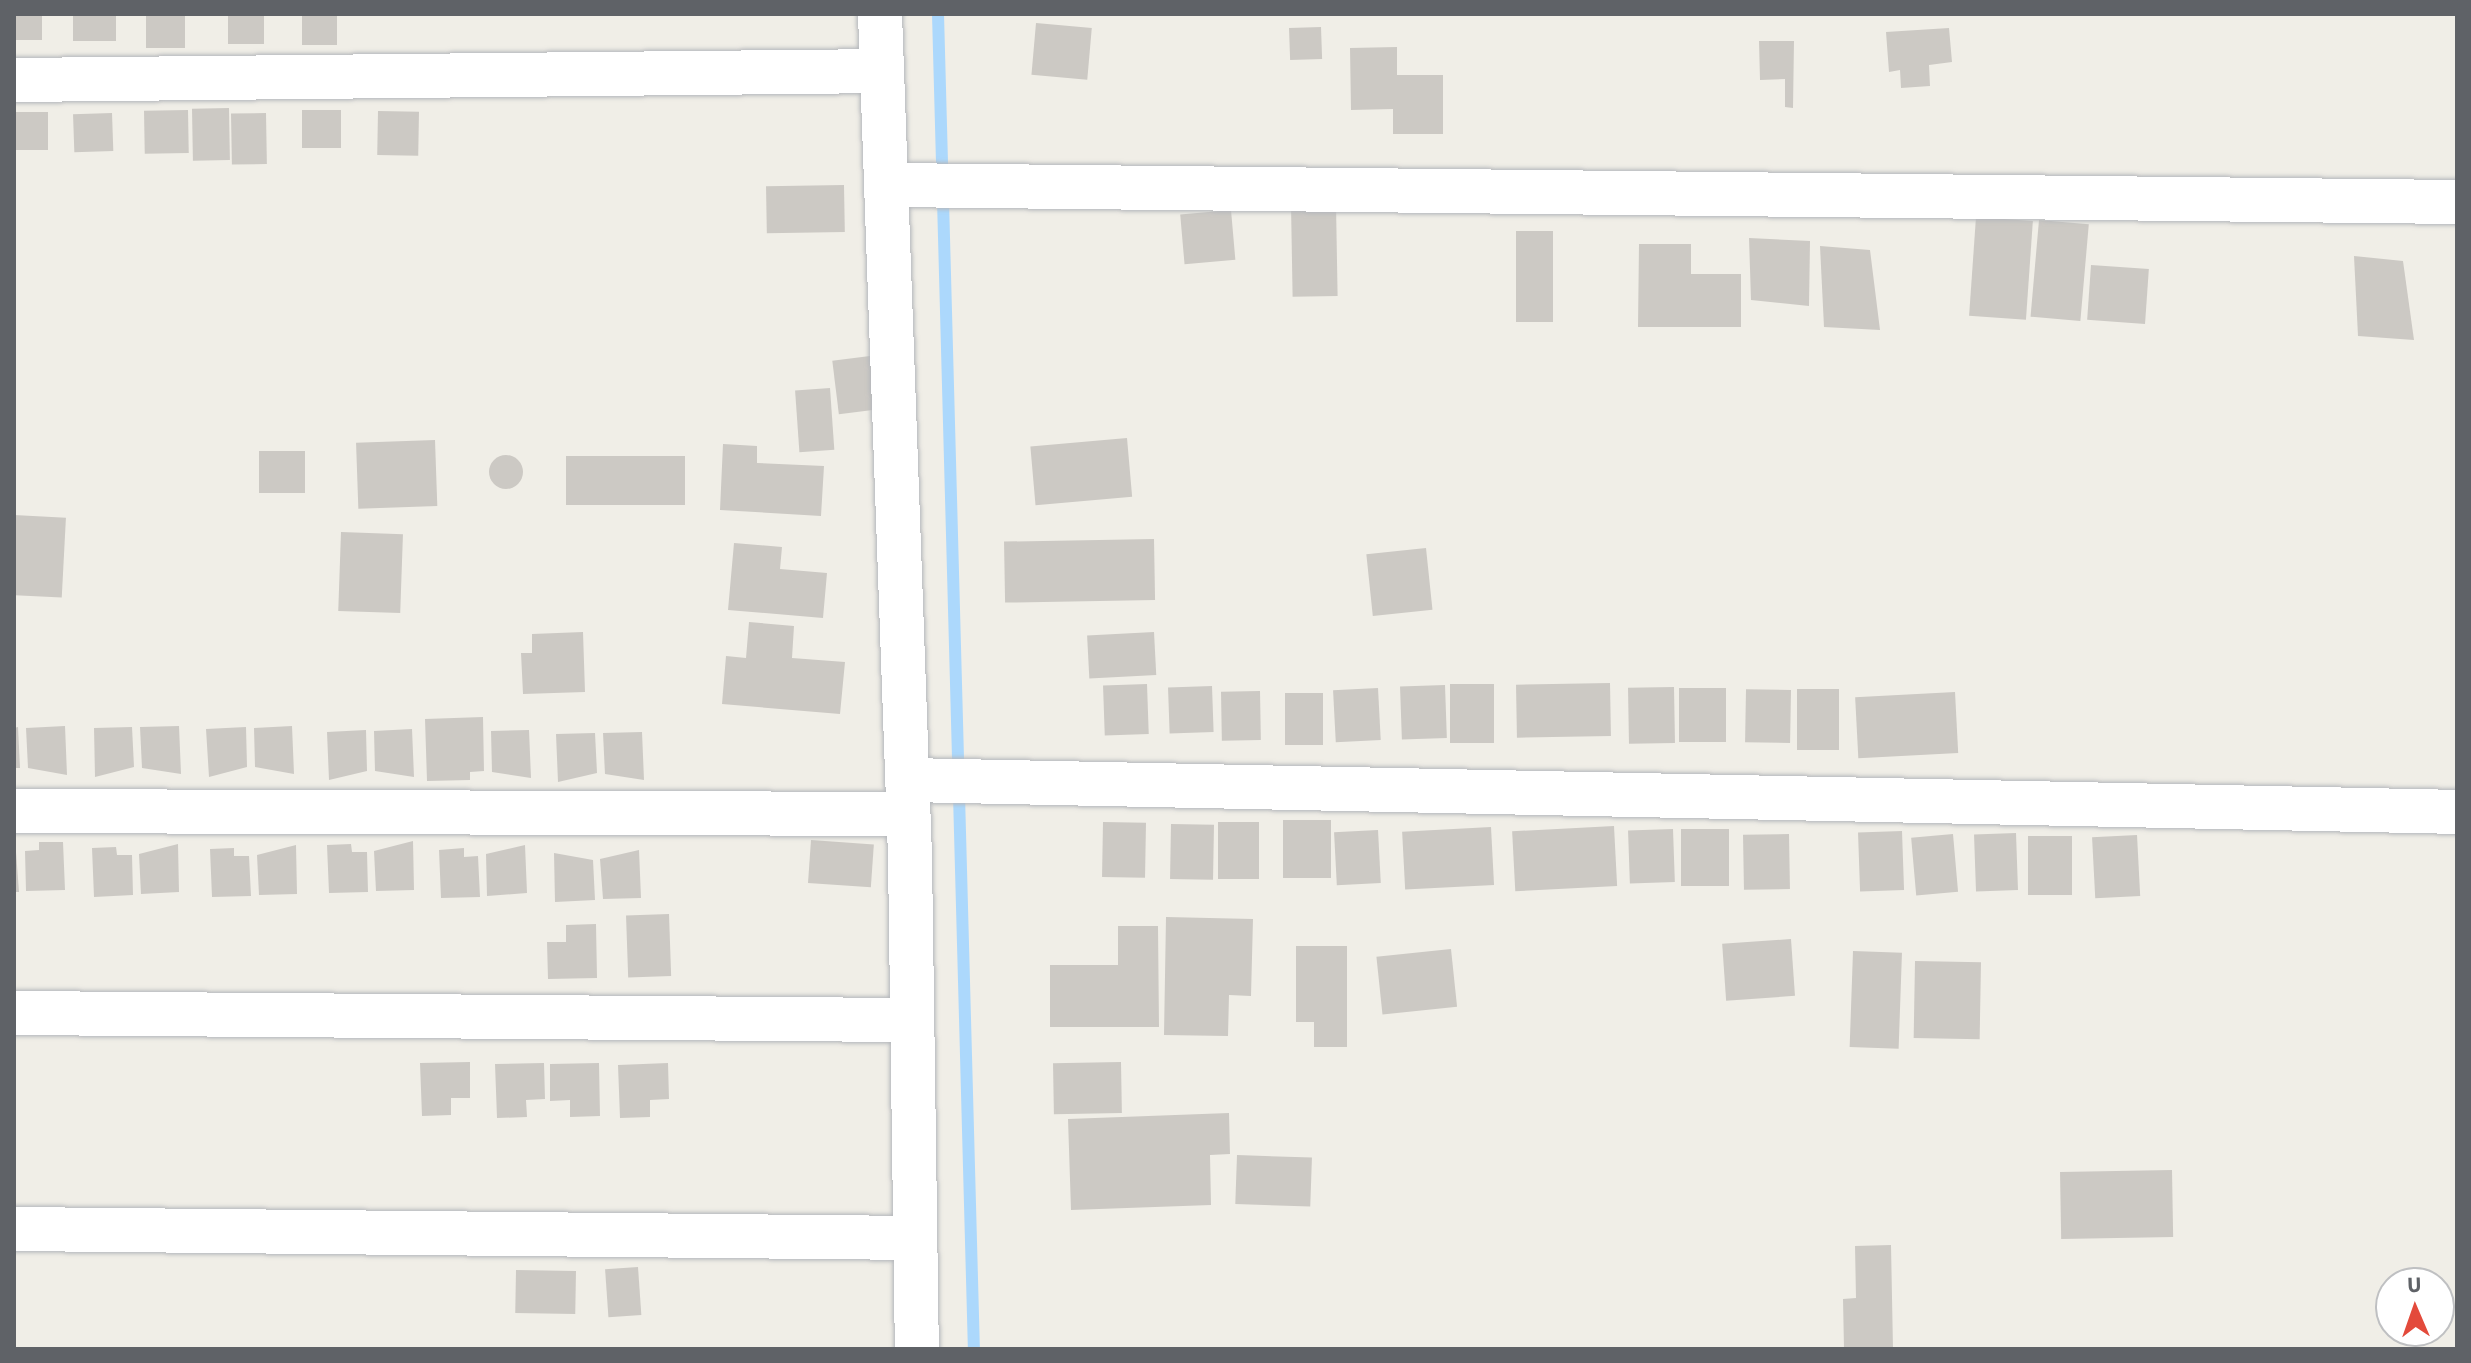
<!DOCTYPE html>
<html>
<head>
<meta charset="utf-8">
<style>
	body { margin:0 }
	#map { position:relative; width:2471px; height:1363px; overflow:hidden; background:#f0eee7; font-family:"Source Sans 3",sans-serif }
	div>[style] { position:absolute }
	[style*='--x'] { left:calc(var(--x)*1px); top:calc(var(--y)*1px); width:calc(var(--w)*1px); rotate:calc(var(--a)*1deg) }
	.stream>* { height:12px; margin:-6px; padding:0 6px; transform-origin:6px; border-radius:6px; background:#acd8fc }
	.building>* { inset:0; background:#ccc9c4; transform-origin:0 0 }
	.round { border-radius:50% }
	.roads { filter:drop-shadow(0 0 2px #b4b7bb) drop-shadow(0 0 2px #b4b7bb) }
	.street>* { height:44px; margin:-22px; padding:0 22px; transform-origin:22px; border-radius:22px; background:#fff }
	span { translate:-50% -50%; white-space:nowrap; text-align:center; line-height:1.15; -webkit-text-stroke:6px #fff; paint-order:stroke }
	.frame { position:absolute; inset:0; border:16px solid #5f6267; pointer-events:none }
	.north { position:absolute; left:2375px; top:1267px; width:80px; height:80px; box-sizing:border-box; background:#fff; border:2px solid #bfc0c2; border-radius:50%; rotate:358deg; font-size:22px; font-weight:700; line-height:32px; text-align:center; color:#5f6267 }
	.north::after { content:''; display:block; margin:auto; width:28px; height:36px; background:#e34a3b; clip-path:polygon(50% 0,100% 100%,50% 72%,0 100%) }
</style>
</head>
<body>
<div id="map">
	<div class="stream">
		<div style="--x:938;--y:14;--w:1335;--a:88.46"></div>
	</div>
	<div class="building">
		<div style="left:14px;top:14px;width:28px;height:26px"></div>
		<div style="left:73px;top:14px;width:43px;height:27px"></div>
		<div style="left:146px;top:14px;width:39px;height:34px"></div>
		<div style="left:228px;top:14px;width:36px;height:30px"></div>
		<div style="left:302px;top:14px;width:35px;height:31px"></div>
		<div style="left:1036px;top:23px;width:56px;height:52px;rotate:5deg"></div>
		<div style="left:1321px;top:27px;width:32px;height:32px;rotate:88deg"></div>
		<div style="clip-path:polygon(1949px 28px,1952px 62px,1929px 65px,1930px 86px,1901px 88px,1900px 70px,1889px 72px,1886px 32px)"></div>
		<div style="clip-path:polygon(1759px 41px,1794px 41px,1793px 108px,1785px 107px,1785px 79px,1760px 80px)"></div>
		<div style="clip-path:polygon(1397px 47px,1397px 75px,1443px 75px,1443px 134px,1393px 134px,1393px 109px,1351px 110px,1350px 48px)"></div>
		<div style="left:229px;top:108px;width:52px;height:37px;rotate:89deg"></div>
		<div style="left:188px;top:110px;width:43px;height:44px;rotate:89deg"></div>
		<div style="left:341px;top:110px;width:38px;height:39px;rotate:90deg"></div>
		<div style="left:378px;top:111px;width:41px;height:44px;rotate:1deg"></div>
		<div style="left:14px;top:112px;width:34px;height:38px"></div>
		<div style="left:112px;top:113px;width:38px;height:39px;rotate:88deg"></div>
		<div style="left:266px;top:113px;width:51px;height:35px;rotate:89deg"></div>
		<div style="left:844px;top:185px;width:47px;height:78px;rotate:89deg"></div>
		<div style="left:1336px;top:204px;width:92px;height:45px;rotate:89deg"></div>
		<div style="left:1231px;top:210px;width:50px;height:51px;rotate:85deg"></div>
		<div style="left:1976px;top:217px;width:57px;height:99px;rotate:4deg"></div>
		<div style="left:2039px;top:220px;width:50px;height:97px;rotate:5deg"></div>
		<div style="left:1516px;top:231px;width:37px;height:91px"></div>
		<div style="clip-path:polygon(1749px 238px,1810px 241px,1809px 306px,1751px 300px)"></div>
		<div style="clip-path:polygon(1639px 244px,1691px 244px,1691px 274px,1741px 274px,1741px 327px,1638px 327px)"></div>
		<div style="clip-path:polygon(1820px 246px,1870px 250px,1880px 330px,1824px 327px)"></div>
		<div style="clip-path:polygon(2354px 256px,2403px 261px,2414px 340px,2358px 336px)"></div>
		<div style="left:2091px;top:265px;width:58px;height:55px;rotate:4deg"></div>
		<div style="left:870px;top:356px;width:54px;height:38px;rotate:83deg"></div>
		<div style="left:830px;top:388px;width:62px;height:35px;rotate:86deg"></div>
		<div style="left:1127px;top:438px;width:59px;height:97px;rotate:85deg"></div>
		<div style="left:435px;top:440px;width:66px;height:79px;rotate:88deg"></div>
		<div style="clip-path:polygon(723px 444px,757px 446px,757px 463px,824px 466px,821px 516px,720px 510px)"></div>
		<div style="left:259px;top:451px;width:46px;height:42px"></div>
		<div class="round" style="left:489px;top:455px;width:34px;height:34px"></div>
		<div style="left:566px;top:456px;width:119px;height:49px"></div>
		<div style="left:14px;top:515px;width:52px;height:80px;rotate:3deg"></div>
		<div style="left:341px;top:532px;width:62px;height:79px;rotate:2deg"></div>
		<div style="left:1154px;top:539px;width:61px;height:150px;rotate:89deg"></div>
		<div style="clip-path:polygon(734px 543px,782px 547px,780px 569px,827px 573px,823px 618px,728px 610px)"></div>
		<div style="left:1426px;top:548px;width:62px;height:60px;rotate:84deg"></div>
		<div style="clip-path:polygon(749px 622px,794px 626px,792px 658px,845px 662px,840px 714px,722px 704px,726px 656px,746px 658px)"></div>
		<div style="clip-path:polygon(583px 632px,585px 692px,523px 694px,521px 653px,532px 653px,532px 634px)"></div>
		<div style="left:1154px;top:632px;width:43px;height:67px;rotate:87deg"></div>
		<div style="left:1610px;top:683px;width:53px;height:94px;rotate:89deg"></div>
		<div style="left:1147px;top:684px;width:50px;height:44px;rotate:88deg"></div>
		<div style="left:1450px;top:684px;width:44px;height:59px"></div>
		<div style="left:1445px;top:685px;width:53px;height:45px;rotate:88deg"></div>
		<div style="left:1212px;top:686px;width:46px;height:44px;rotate:88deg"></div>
		<div style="left:1674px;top:687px;width:56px;height:46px;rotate:89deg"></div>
		<div style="left:1378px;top:688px;width:52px;height:45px;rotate:87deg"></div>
		<div style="left:1679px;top:688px;width:47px;height:54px"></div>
		<div style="left:1797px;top:689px;width:42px;height:61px"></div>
		<div style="left:1791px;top:690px;width:53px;height:45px;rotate:91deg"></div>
		<div style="left:1260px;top:691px;width:49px;height:39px;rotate:89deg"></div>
		<div style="left:1955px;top:692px;width:61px;height:100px;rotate:87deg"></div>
		<div style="left:1285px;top:693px;width:38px;height:52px"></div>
		<div style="clip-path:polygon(483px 717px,484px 771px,470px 772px,470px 780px,427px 781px,425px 719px)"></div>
		<div style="clip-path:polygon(65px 726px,67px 775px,28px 768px,26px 728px)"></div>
		<div style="clip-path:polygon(179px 726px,181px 774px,142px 768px,140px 727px)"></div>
		<div style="clip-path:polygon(292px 726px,294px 774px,255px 767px,254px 728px)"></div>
		<div style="clip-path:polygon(18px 727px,20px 768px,14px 768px,14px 728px)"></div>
		<div style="clip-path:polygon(132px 727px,134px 767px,95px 777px,94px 728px)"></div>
		<div style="clip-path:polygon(246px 727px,247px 767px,209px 777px,206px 729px)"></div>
		<div style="clip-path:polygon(412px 729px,414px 777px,375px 771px,374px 731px)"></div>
		<div style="clip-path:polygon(366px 730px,367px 771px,329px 780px,327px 732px)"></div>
		<div style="clip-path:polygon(529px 730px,531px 778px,492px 772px,491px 731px)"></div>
		<div style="clip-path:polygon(642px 732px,644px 780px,605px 774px,603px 733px)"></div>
		<div style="clip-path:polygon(595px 733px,597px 773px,558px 782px,556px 734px)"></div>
		<div style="left:1283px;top:820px;width:48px;height:58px"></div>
		<div style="left:1103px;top:822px;width:43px;height:55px;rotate:1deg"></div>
		<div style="left:1218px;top:822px;width:41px;height:57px"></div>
		<div style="left:1171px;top:824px;width:43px;height:55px;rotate:1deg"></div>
		<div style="left:1614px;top:826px;width:60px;height:102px;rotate:87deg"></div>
		<div style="left:1491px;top:827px;width:58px;height:89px;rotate:87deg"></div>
		<div style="left:1673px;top:829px;width:53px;height:45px;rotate:88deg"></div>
		<div style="left:1729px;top:829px;width:57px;height:48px;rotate:90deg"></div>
		<div style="left:1378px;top:830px;width:53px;height:44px;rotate:87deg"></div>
		<div style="left:1902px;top:831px;width:59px;height:44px;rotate:88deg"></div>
		<div style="left:2016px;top:833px;width:57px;height:42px;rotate:88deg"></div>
		<div style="left:1789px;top:834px;width:55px;height:46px;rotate:89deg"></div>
		<div style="left:1953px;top:834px;width:58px;height:42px;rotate:85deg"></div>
		<div style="left:2137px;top:835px;width:61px;height:45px;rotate:87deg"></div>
		<div style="left:2028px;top:836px;width:44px;height:59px"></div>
		<div style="left:811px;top:840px;width:63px;height:43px;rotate:4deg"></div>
		<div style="clip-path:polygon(413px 841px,414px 890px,376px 891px,374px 851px)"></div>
		<div style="clip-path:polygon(39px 842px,63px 842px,65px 890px,26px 891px,25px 851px,39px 850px)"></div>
		<div style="clip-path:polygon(178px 844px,179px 892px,141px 894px,139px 854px)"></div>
		<div style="clip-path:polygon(351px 844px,352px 852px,367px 852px,368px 892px,329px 893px,327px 845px)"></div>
		<div style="clip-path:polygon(296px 845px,297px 894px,259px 895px,257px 855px)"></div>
		<div style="clip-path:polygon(525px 845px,527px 893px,487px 896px,486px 854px)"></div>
		<div style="clip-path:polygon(116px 847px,117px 855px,132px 855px,133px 895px,94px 897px,92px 848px)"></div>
		<div style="clip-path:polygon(234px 848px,234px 856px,249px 856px,251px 896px,212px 897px,210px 849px)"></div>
		<div style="clip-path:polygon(464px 848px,464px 857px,478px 856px,480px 897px,441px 898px,439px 850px)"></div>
		<div style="clip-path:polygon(639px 850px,641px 898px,603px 899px,600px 859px)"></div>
		<div style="clip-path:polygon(14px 852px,16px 852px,19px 892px,14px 892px)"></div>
		<div style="clip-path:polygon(554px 853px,593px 860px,595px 900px,555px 902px)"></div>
		<div style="left:669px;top:914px;width:62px;height:43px;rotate:88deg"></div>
		<div style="clip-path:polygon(1166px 917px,1253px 919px,1251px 996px,1229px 995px,1228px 1036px,1164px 1035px)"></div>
		<div style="clip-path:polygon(596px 924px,597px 978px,548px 979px,547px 942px,566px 942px,566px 925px)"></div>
		<div style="clip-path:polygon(1118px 926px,1158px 926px,1159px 1027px,1050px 1027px,1050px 965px,1118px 965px)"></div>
		<div style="left:1791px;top:939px;width:57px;height:69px;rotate:86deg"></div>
		<div style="clip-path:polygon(1296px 946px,1347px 946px,1347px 1047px,1314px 1047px,1314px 1022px,1296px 1022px)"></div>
		<div style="left:1451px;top:949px;width:58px;height:75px;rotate:84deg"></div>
		<div style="left:1853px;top:951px;width:49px;height:96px;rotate:2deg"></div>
		<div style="left:1915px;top:961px;width:66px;height:77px;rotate:1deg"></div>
		<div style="clip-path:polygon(470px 1062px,470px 1098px,451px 1098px,451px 1115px,422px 1116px,420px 1063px)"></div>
		<div style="left:1121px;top:1062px;width:51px;height:68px;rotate:89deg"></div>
		<div style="clip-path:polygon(544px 1063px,545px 1099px,526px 1100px,527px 1117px,497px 1118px,495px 1064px)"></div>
		<div style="clip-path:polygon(599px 1063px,600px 1116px,570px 1117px,570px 1100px,550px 1101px,550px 1064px)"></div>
		<div style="clip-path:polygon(668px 1063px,669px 1099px,650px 1100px,650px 1117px,620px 1118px,618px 1065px)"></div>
		<div style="clip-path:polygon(1229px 1113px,1230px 1154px,1210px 1155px,1211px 1205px,1071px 1210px,1068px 1119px)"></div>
		<div style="left:1237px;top:1155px;width:75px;height:49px;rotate:2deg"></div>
		<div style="left:2172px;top:1170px;width:67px;height:112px;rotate:89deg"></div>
		<div style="clip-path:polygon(1891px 1245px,1893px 1349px,1844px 1349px,1843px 1299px,1856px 1298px,1855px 1246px)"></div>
		<div style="left:638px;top:1267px;width:48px;height:33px;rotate:86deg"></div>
		<div style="left:516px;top:1270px;width:60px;height:43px;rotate:1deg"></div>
	</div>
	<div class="roads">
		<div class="street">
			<div style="--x:880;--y:14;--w:844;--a:87.96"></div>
			<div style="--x:910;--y:857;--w:492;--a:89.2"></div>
			<div style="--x:14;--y:80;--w:868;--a:-0.59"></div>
			<div style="--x:889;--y:185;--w:1568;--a:0.62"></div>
			<div style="--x:908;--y:780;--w:1549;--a:1.18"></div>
			<div style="--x:14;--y:811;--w:894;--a:0.19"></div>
			<div style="--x:14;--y:1013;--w:896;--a:0.45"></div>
			<div style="--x:14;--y:1229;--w:900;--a:0.57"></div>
		</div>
	</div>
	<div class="frame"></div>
	<div class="north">U</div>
</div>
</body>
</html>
